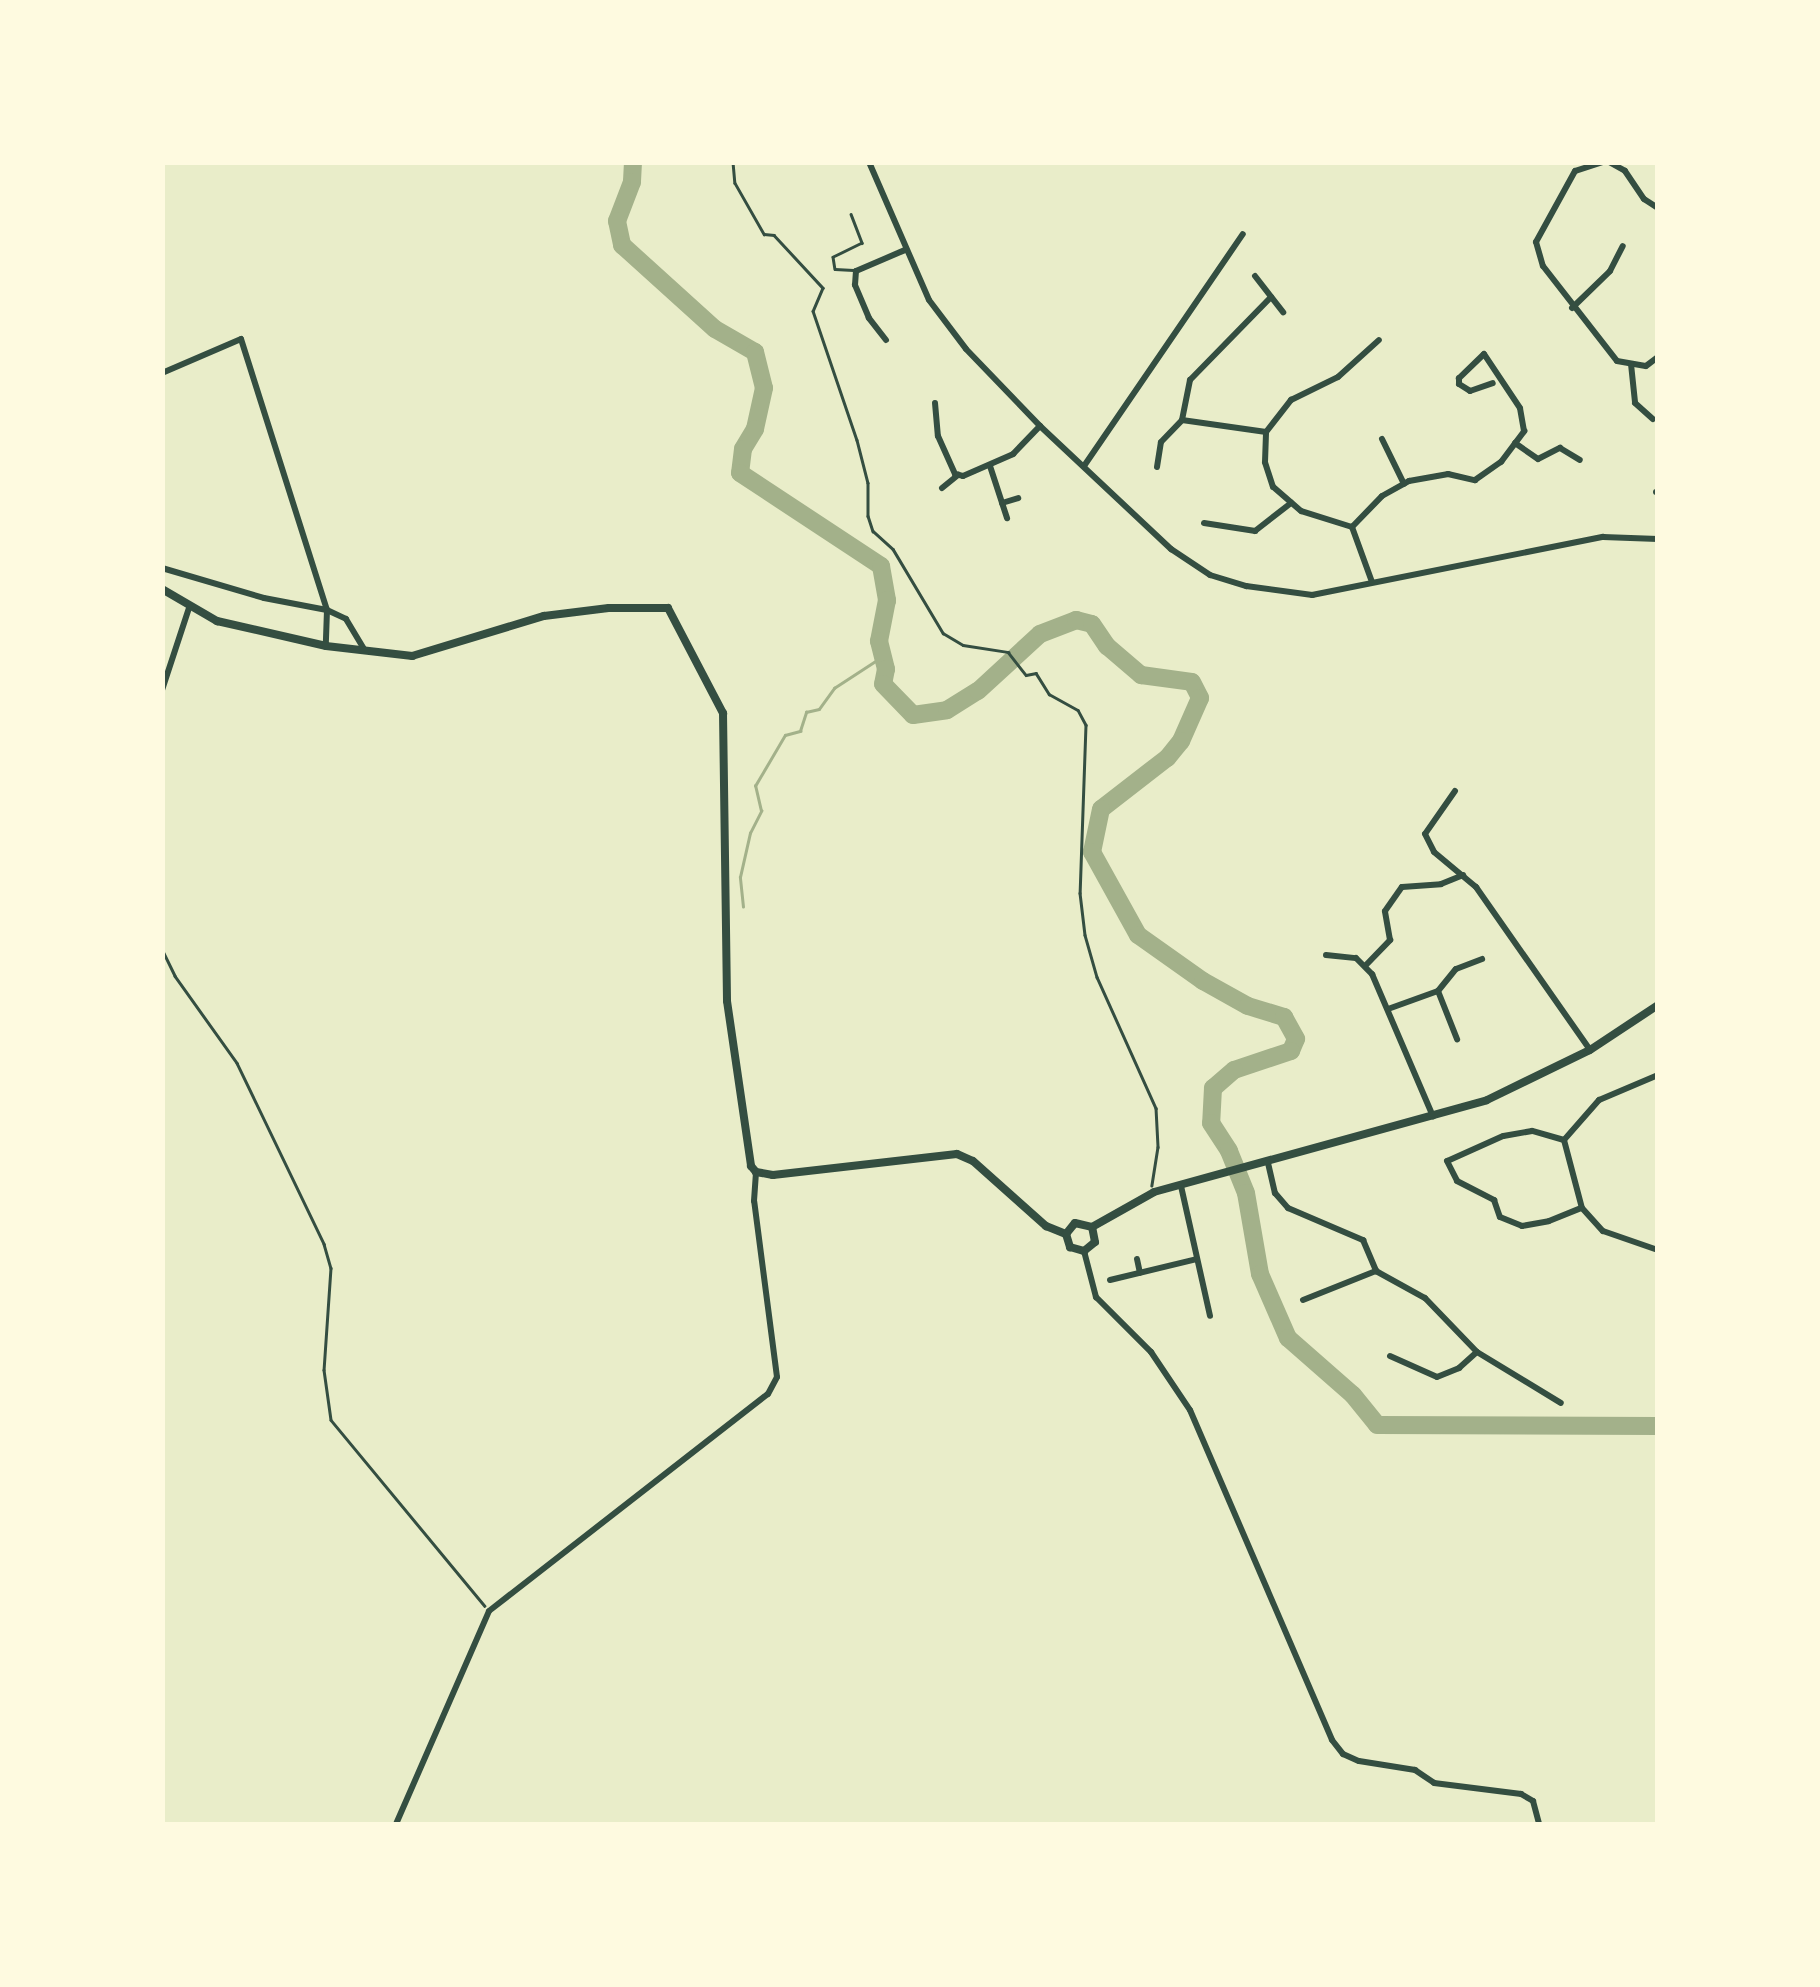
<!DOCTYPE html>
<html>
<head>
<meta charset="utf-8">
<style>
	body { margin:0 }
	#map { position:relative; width:1820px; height:1987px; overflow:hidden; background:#e9edc9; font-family:Montserrat,sans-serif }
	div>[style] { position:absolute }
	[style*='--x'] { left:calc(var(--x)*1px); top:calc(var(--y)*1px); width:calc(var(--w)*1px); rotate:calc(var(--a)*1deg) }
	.stream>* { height:2.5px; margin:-1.25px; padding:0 1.25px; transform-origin:1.25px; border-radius:1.25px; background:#a3b18a }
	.river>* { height:18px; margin:-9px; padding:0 9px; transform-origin:9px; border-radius:9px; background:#a3b18a }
	.path>* { height:2.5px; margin:-1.25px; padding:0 1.25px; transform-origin:1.25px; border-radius:1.25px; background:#344e41 }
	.service>* { height:2.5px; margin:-1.25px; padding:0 1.25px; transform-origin:1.25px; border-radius:1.25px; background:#344e41 }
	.minor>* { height:6px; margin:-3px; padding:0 3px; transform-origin:3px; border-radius:3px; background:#344e41 }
	.tertiary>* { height:8px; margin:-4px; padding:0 4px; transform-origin:4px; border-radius:4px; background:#344e41 }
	span { translate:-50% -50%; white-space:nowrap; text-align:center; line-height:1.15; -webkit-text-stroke:9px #fefae0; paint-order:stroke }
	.frame { position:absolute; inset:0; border:165px solid #fefae0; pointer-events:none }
</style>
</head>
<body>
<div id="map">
	<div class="stream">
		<div style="--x:743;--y:907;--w:30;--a:-96"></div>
		<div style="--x:740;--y:877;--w:45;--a:-77.2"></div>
		<div style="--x:750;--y:833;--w:25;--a:-63"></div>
		<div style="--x:761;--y:811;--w:26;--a:-103"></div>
		<div style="--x:755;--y:786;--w:59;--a:-59.5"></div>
		<div style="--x:785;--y:735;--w:16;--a:-15"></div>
		<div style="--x:800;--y:731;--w:20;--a:-72"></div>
		<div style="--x:806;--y:712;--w:13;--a:-13"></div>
		<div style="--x:819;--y:709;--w:26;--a:-54"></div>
		<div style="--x:834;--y:688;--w:59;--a:-33.1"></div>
	</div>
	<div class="river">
		<div style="--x:633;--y:162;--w:20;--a:93"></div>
		<div style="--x:632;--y:182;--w:42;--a:111"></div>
		<div style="--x:617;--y:221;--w:25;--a:78"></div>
		<div style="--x:622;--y:245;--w:125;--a:42.1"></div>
		<div style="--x:715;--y:329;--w:46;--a:29.9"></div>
		<div style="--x:755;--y:352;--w:37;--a:76"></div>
		<div style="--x:764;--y:388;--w:42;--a:102.4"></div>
		<div style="--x:755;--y:429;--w:23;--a:121"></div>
		<div style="--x:743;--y:449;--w:24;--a:97"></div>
		<div style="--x:740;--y:473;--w:169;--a:33.4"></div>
		<div style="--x:881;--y:566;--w:35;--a:80"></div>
		<div style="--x:887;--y:600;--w:42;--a:101"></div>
		<div style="--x:879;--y:641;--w:29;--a:76"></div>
		<div style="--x:886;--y:669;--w:15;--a:101"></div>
		<div style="--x:883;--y:684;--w:43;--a:45.9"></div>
		<div style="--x:913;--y:715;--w:34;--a:-8"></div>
		<div style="--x:947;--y:710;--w:36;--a:-32"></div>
		<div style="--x:978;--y:691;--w:84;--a:-42.6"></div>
		<div style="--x:1040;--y:634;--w:39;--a:-21"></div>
		<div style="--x:1076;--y:620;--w:16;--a:14"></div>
		<div style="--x:1092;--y:624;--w:27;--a:56"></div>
		<div style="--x:1107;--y:646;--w:45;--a:40.5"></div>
		<div style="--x:1141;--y:675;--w:51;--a:7.8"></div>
		<div style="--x:1192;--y:682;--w:18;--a:63"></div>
		<div style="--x:1200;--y:698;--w:47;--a:113.8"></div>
		<div style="--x:1181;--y:741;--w:22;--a:129"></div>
		<div style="--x:1167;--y:758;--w:83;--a:142.3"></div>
		<div style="--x:1101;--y:809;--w:44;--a:101.8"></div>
		<div style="--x:1092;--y:852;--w:95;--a:61"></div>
		<div style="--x:1138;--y:935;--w:80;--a:35.3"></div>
		<div style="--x:1203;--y:981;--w:51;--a:29.1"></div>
		<div style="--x:1248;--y:1006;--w:38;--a:17"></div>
		<div style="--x:1284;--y:1017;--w:25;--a:61"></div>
		<div style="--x:1296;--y:1039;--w:13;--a:113"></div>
		<div style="--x:1291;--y:1051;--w:60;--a:161.6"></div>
		<div style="--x:1234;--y:1070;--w:28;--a:139"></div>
		<div style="--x:1213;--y:1088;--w:35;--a:93"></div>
		<div style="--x:1211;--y:1123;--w:33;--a:57"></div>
		<div style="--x:1229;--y:1151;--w:45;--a:68"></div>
		<div style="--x:1246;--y:1193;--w:82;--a:80.2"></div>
		<div style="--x:1260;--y:1274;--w:70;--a:66.4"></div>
		<div style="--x:1288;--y:1338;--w:86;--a:41.2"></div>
		<div style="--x:1353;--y:1395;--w:38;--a:51"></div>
		<div style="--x:1377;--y:1425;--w:281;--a:0.2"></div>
	</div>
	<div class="path">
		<div style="--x:733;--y:162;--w:21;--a:85"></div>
		<div style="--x:735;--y:183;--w:59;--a:60.4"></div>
		<div style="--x:764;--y:234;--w:10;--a:6"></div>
		<div style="--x:774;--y:235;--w:72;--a:47.2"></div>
		<div style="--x:823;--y:288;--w:25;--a:113"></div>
		<div style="--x:813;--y:311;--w:136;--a:71.2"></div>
		<div style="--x:857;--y:440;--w:44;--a:75.7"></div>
		<div style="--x:868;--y:483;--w:33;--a:90"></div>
		<div style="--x:868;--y:516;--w:16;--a:72"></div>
		<div style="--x:873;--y:531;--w:27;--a:42"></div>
		<div style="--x:893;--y:549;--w:98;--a:59.2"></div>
		<div style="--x:943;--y:633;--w:23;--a:31"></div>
		<div style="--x:963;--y:645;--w:46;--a:8.8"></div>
		<div style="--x:1008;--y:652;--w:29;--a:52"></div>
		<div style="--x:1026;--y:675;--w:10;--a:-11"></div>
		<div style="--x:1036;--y:673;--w:25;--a:58"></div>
		<div style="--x:1049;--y:694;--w:33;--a:29"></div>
		<div style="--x:1078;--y:710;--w:17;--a:62"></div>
		<div style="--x:1086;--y:725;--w:168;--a:92"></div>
		<div style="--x:1080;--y:893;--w:42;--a:83.2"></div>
		<div style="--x:1085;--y:935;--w:44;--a:74.1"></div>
		<div style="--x:1097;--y:977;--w:144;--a:65.8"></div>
		<div style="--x:1156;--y:1108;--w:39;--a:87"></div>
		<div style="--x:1158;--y:1147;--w:39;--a:99"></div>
		<div style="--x:162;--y:949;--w:30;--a:64"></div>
		<div style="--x:175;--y:976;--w:107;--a:54.5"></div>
		<div style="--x:237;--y:1063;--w:201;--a:64.3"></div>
		<div style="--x:324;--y:1244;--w:25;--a:74"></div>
		<div style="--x:331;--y:1268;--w:102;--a:93.9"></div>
		<div style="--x:324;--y:1370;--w:50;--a:82"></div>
		<div style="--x:331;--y:1420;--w:241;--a:50.4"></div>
	</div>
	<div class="service">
		<div style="--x:851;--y:214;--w:31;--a:69"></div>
		<div style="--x:862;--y:243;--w:32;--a:154"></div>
		<div style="--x:833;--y:257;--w:12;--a:81"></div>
		<div style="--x:835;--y:269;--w:18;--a:3"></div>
	</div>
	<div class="minor">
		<div style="--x:869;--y:162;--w:150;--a:66.5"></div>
		<div style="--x:929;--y:300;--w:61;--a:52.9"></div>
		<div style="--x:966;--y:349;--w:107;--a:46.1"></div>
		<div style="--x:1040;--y:426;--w:180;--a:43.2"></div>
		<div style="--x:1171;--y:549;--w:47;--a:33.7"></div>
		<div style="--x:1210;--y:575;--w:38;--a:17"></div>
		<div style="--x:1246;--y:586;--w:67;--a:7.8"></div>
		<div style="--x:1312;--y:595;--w:297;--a:-11.3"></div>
		<div style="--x:1603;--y:537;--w:55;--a:2.1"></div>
		<div style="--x:1603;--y:162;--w:29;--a:162"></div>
		<div style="--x:1575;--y:171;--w:81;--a:118.8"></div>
		<div style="--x:1536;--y:242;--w:25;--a:74"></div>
		<div style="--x:1543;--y:266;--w:120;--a:52.1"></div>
		<div style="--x:1617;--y:361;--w:29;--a:10"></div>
		<div style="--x:1646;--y:366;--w:15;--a:-37"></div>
		<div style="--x:1609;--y:162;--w:18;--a:29"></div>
		<div style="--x:1625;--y:171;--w:34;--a:56"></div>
		<div style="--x:1644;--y:199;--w:17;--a:33"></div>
		<div style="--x:1255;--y:276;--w:46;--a:52.1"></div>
		<div style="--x:1572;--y:308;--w:53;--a:-44.2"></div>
		<div style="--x:1610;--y:271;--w:28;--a:-63"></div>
		<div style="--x:886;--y:340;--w:28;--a:-128"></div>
		<div style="--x:869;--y:318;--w:36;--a:-113"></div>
		<div style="--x:855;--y:285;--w:14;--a:-86"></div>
		<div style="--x:856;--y:271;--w:53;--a:-23.2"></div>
		<div style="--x:1631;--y:364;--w:39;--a:84"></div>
		<div style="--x:1635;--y:403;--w:24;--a:42"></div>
		<div style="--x:162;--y:373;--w:86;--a:-23.3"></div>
		<div style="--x:241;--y:339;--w:284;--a:72.4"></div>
		<div style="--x:327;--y:610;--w:36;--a:92"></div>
		<div style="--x:935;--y:403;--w:33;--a:85"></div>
		<div style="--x:938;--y:436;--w:42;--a:65.9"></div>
		<div style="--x:955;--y:474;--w:8;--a:14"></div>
		<div style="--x:963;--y:476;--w:55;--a:-23.7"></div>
		<div style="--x:1013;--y:454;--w:39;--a:-46"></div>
		<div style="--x:1182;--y:420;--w:41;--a:-78.7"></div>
		<div style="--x:1190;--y:380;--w:116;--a:-45.7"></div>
		<div style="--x:1182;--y:420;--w:85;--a:8.1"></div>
		<div style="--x:1382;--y:439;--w:50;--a:63.9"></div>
		<div style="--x:1515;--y:443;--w:28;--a:35"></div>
		<div style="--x:1538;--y:459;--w:25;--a:-27"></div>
		<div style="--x:1560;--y:448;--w:23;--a:31"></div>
		<div style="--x:990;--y:466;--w:55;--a:71.9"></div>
		<div style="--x:1084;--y:466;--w:281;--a:-55.6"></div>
		<div style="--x:1157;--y:467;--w:25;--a:-81"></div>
		<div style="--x:1161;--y:442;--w:30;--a:-46"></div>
		<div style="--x:942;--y:488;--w:21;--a:-39"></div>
		<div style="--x:1656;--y:492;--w:2;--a:0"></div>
		<div style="--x:1002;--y:503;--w:17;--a:-17"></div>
		<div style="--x:1204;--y:523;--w:52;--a:8.9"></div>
		<div style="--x:1255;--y:531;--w:46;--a:-37.9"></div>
		<div style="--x:1352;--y:527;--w:43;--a:-45.9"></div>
		<div style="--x:1382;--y:496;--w:31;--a:-29"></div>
		<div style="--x:1409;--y:481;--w:40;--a:-10"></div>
		<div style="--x:1448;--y:474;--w:28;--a:13"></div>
		<div style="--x:1475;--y:480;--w:32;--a:-35"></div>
		<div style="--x:1501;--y:462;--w:39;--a:-53"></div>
		<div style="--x:1524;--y:431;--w:23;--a:-100"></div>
		<div style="--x:1520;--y:408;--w:65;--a:-123.7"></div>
		<div style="--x:1484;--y:354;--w:35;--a:136"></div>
		<div style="--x:1459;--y:378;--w:6;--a:90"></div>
		<div style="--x:1459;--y:384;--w:13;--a:32"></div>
		<div style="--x:1470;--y:391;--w:24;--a:-19"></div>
		<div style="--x:162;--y:568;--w:106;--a:16.4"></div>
		<div style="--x:264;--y:598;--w:64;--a:10.8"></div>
		<div style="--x:327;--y:610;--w:21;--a:25"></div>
		<div style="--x:346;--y:619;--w:37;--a:59"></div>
		<div style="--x:1372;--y:582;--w:59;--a:-110"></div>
		<div style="--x:1352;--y:527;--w:53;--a:-162.6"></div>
		<div style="--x:1301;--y:511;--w:37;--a:-139"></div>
		<div style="--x:1273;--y:487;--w:26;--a:-108"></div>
		<div style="--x:1265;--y:462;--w:30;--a:-88"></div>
		<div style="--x:1266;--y:432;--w:41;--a:-52"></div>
		<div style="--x:1291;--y:400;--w:52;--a:-26.1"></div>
		<div style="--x:1338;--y:377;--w:55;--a:-42.1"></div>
		<div style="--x:162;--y:690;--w:89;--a:-71.8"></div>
		<div style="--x:1455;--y:791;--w:52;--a:124.9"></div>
		<div style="--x:1425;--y:834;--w:20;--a:63"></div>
		<div style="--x:1434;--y:852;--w:55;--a:39.8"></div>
		<div style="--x:1476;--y:887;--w:199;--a:55"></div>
		<div style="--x:1326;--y:955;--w:30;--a:6"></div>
		<div style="--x:1356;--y:958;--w:23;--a:45"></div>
		<div style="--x:1372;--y:974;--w:155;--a:66.8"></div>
		<div style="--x:1366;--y:965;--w:35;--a:-46"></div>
		<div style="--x:1390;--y:940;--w:29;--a:-100"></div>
		<div style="--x:1385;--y:911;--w:29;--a:-55"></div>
		<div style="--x:1402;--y:887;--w:39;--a:-4"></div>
		<div style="--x:1441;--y:884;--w:24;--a:-22"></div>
		<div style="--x:1438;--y:991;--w:52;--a:68.4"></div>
		<div style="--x:1388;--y:1009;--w:53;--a:-19.8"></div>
		<div style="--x:1438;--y:991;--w:28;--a:-51"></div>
		<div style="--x:1456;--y:969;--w:28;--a:-21"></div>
		<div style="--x:1658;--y:1075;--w:64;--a:157"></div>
		<div style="--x:1599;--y:1100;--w:53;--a:131.2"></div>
		<div style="--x:1564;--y:1140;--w:70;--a:75.2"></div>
		<div style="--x:1582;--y:1208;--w:31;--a:48"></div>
		<div style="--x:1603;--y:1231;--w:58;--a:19.1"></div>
		<div style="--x:1564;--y:1140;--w:33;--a:-164"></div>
		<div style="--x:1532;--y:1131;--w:29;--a:170"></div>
		<div style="--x:1503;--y:1136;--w:61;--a:155.9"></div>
		<div style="--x:1447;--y:1161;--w:22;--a:63"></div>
		<div style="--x:1457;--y:1181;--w:42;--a:27.2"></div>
		<div style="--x:1494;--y:1200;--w:18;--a:71"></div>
		<div style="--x:1500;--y:1217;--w:24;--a:22"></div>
		<div style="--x:1522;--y:1226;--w:27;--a:-10"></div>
		<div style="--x:1549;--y:1221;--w:35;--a:-22"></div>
		<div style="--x:1268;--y:1163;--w:31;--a:77"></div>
		<div style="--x:1275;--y:1193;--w:20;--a:49"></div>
		<div style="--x:1288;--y:1208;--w:82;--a:23.1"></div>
		<div style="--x:1363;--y:1240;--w:34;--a:67"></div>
		<div style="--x:1376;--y:1271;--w:56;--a:28.9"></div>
		<div style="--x:1425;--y:1298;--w:75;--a:46.1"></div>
		<div style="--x:1477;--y:1352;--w:98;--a:31.3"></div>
		<div style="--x:1181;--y:1186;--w:133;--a:77.4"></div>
		<div style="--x:1084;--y:1251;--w:48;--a:75.4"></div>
		<div style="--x:1096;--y:1297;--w:78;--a:45"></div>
		<div style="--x:1151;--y:1352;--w:70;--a:56.1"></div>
		<div style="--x:1190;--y:1410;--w:359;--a:66.7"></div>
		<div style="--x:1332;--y:1740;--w:18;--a:52"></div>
		<div style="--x:1343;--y:1754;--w:17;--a:24"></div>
		<div style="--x:1359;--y:1761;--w:57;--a:9.1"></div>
		<div style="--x:1415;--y:1770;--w:23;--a:34"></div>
		<div style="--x:1434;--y:1783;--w:88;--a:7.2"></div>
		<div style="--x:1521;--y:1794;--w:14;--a:30"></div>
		<div style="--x:1533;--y:1801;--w:24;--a:75"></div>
		<div style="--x:1137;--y:1259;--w:14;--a:78"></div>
		<div style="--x:1110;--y:1280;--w:89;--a:-13.6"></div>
		<div style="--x:1303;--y:1300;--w:79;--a:-21.7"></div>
		<div style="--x:1390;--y:1356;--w:51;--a:24.1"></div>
		<div style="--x:1437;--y:1377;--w:24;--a:-22"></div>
		<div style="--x:1459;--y:1368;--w:24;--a:-42"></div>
		<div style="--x:396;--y:1824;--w:232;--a:-66.4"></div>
		<div style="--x:489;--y:1611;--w:353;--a:-37.9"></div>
		<div style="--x:768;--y:1394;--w:19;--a:-62"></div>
		<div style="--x:777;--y:1377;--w:177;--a:-97.4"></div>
		<div style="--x:754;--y:1201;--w:29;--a:-86"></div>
	</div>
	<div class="tertiary">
		<div style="--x:162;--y:589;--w:64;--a:30.2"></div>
		<div style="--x:217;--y:621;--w:112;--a:12.9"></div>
		<div style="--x:326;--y:646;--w:87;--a:6.6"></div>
		<div style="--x:412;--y:656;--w:138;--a:-16.9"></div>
		<div style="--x:544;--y:616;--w:65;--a:-7"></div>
		<div style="--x:609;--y:608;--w:59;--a:0"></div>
		<div style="--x:668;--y:608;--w:119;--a:62.4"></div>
		<div style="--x:723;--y:713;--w:288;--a:89.2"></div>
		<div style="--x:727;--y:1001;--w:167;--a:81.7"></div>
		<div style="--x:751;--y:1166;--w:8;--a:50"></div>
		<div style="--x:756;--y:1172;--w:17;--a:10"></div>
		<div style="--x:773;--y:1175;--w:185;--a:-6.5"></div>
		<div style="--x:957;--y:1154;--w:17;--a:24"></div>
		<div style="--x:973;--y:1161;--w:98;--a:41.7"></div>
		<div style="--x:1046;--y:1226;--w:22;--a:22"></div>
		<div style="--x:1092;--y:1227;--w:71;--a:-29.4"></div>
		<div style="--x:1154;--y:1192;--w:345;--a:-15.4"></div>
		<div style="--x:1487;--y:1100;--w:114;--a:-25.9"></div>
		<div style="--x:1590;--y:1050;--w:82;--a:-33.5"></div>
		<div style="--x:1066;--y:1234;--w:14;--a:73"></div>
		<div style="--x:1070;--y:1247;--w:15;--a:16"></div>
		<div style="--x:1084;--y:1251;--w:14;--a:-39"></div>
		<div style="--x:1095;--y:1242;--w:15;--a:-101"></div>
		<div style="--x:1066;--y:1234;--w:14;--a:-51"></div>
		<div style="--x:1075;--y:1223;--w:17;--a:13"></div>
	</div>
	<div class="frame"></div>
</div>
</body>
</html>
